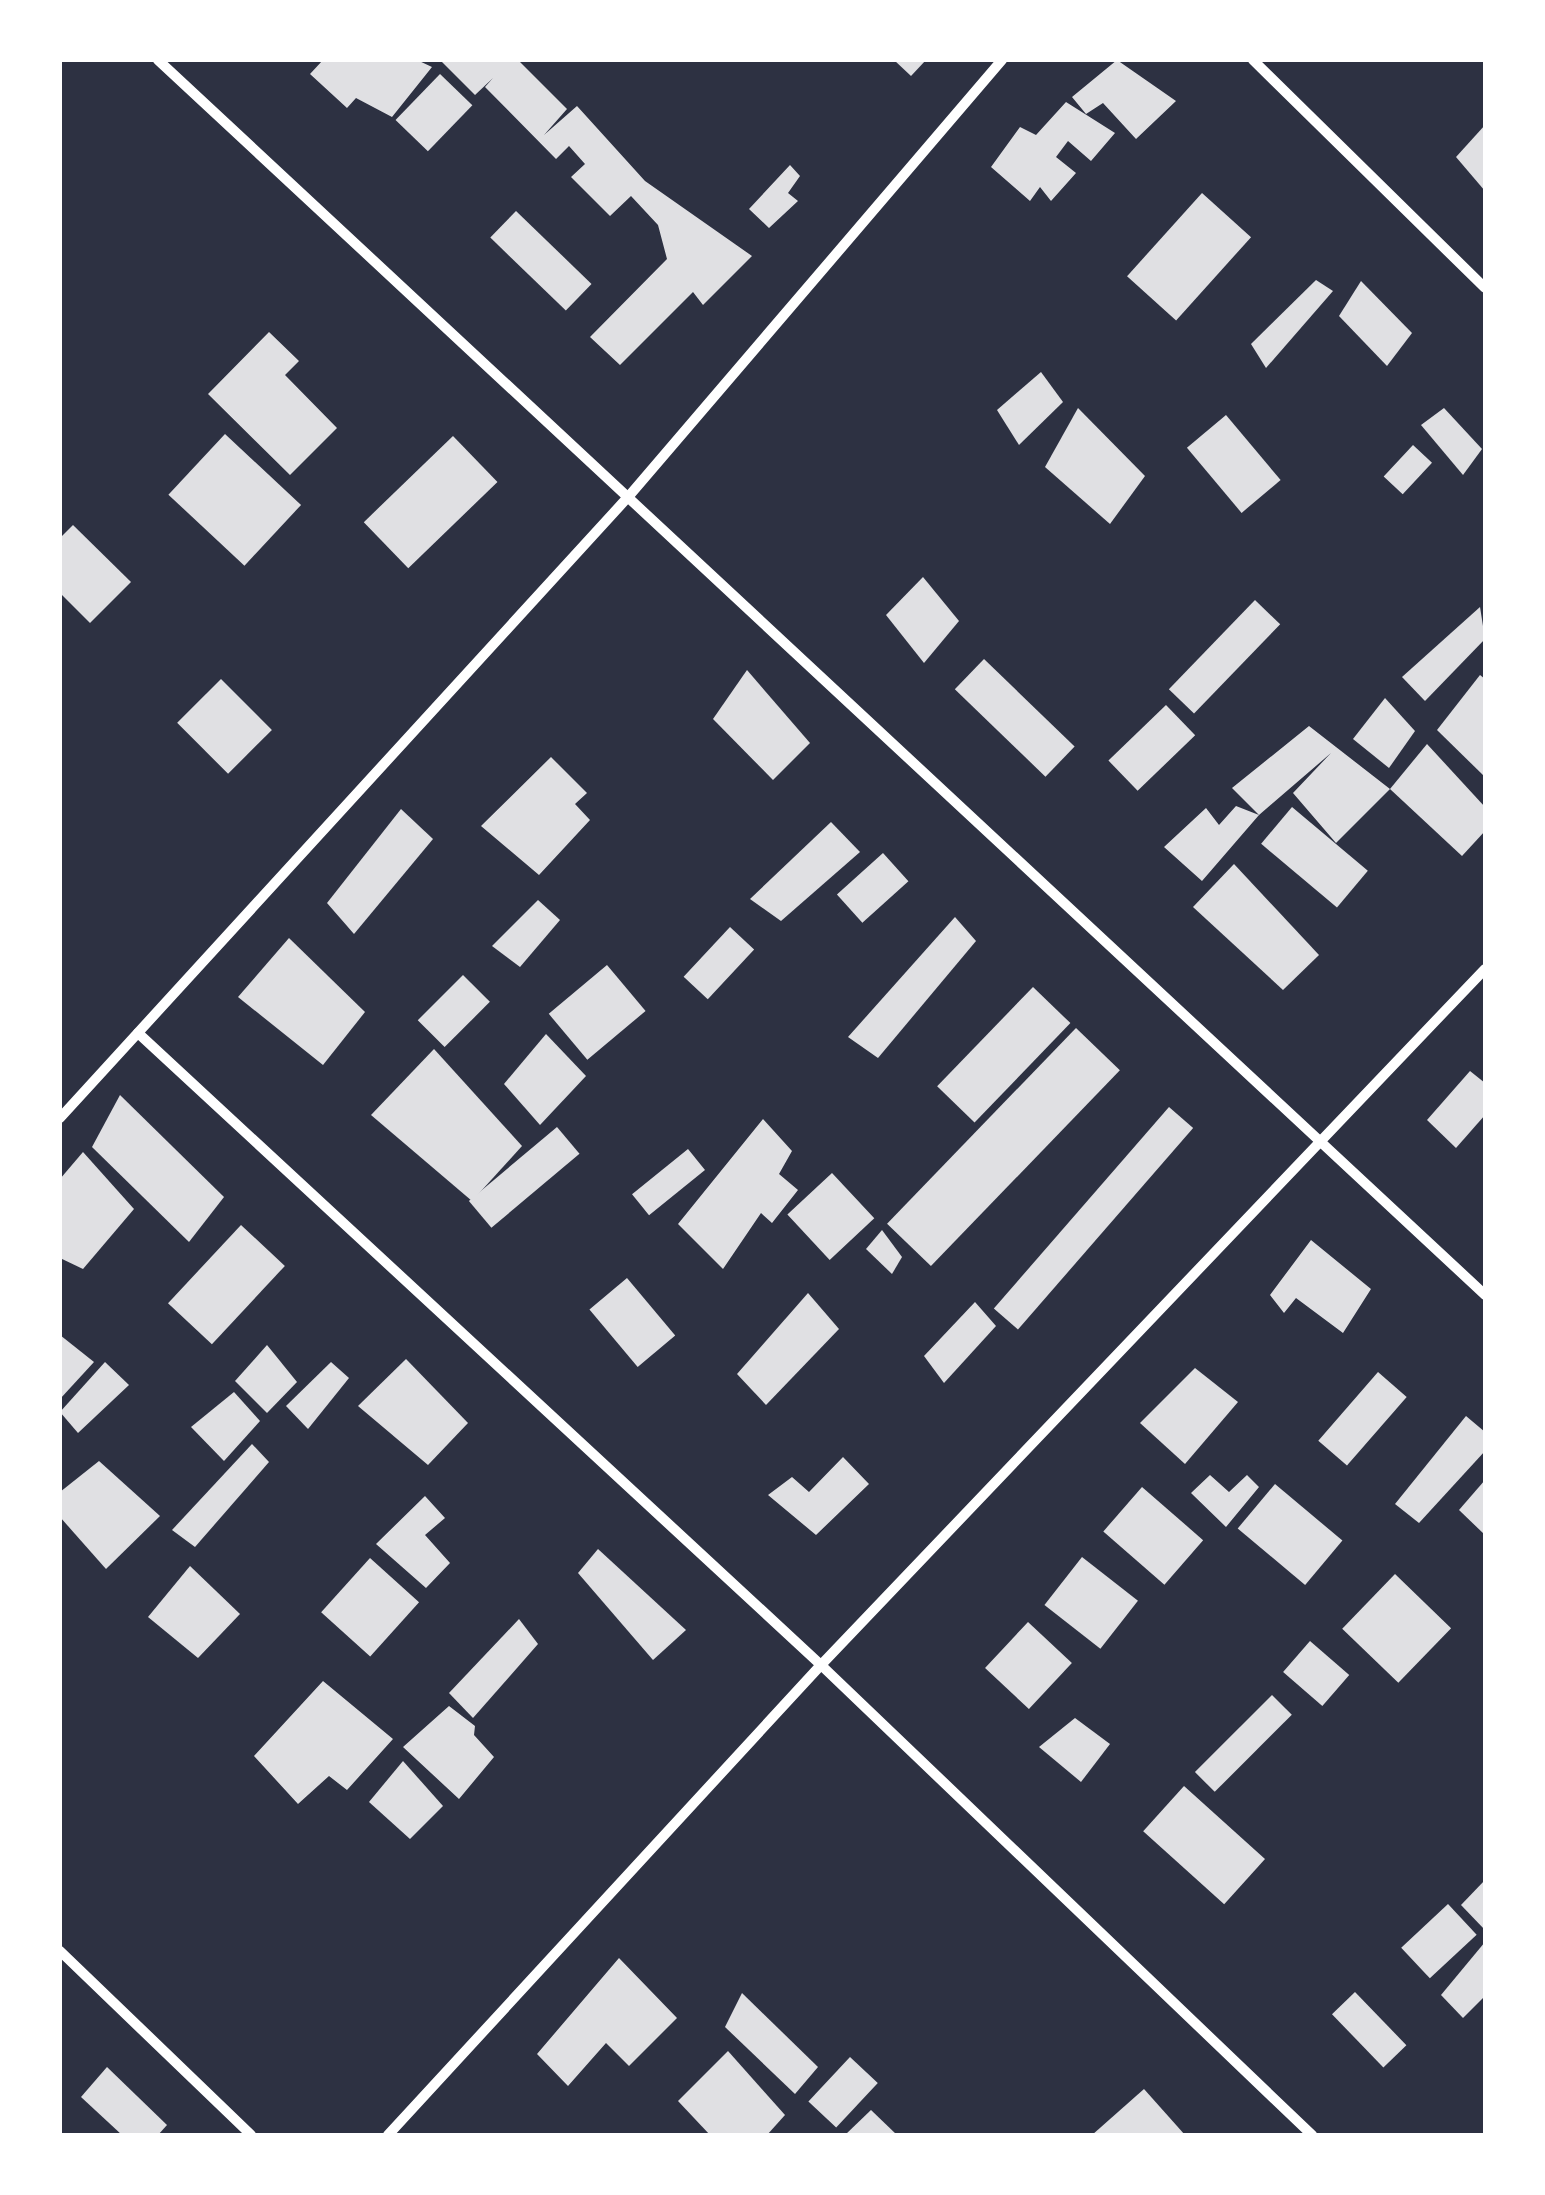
<!DOCTYPE html>
<html>
<head>
<meta charset="utf-8">
<style>
	body { margin:0 }
	#map { position:relative; width:1545px; height:2195px; overflow:hidden; background:#2d3142; font-family:"Fira Sans Condensed",sans-serif }
	div>[style] { position:absolute }
	[style*='--x'] { left:calc(var(--x)*1px); top:calc(var(--y)*1px); width:calc(var(--w)*1px); rotate:calc(var(--a)*1deg) }
	.building>* { inset:0; background:#e0e0e3; transform-origin:0 0 }
	.minor>* { height:10px; margin:-5px; padding:0 5px; transform-origin:5px; border-radius:5px; background:#fff }
	span { translate:-50% -50%; white-space:nowrap; text-align:center; line-height:1.15; -webkit-text-stroke:8px #fff; paint-order:stroke }
	.frame { position:absolute; inset:0; border:62px solid #fff; pointer-events:none }
</style>
</head>
<body>
<div id="map">
	<div class="building">
		<div style="clip-path:polygon(323px 60px,417px 60px,432px 67px,392px 117px,356px 98px,347px 108px,310px 74px)"></div>
		<div style="clip-path:polygon(440px 60px,518px 60px,567px 109px,544px 135px,577px 106px,645px 181px,752px 256px,703px 305px,693px 292px,620px 365px,590px 337px,667px 259px,658px 225px,631px 196px,610px 216px,571px 177px,585px 164px,569px 146px,556px 159px,485px 87px,493px 78px,475px 95px)"></div>
		<div style="clip-path:polygon(894px 60px,926px 60px,911px 76px)"></div>
		<div style="clip-path:polygon(1117px 60px,1176px 101px,1136px 139px,1103px 103px,1086px 114px,1072px 97px)"></div>
		<div style="left:440px;top:74px;width:45px;height:64px;rotate:44deg"></div>
		<div style="clip-path:polygon(1066px 102px,1115px 133px,1091px 161px,1068px 141px,1056px 157px,1076px 173px,1051px 201px,1040px 187px,1030px 201px,991px 167px,1020px 127px,1036px 135px)"></div>
		<div style="clip-path:polygon(1485px 125px,1485px 191px,1456px 157px)"></div>
		<div style="clip-path:polygon(790px 165px,800px 176px,788px 193px,798px 201px,769px 228px,749px 209px)"></div>
		<div style="left:1202px;top:193px;width:66px;height:112px;rotate:42deg"></div>
		<div style="left:516px;top:211px;width:105px;height:37px;rotate:44deg"></div>
		<div style="clip-path:polygon(1316px 280px,1333px 291px,1266px 368px,1251px 344px)"></div>
		<div style="clip-path:polygon(1361px 281px,1412px 333px,1387px 366px,1339px 316px)"></div>
		<div style="clip-path:polygon(269px 332px,299px 361px,285px 375px,337px 428px,290px 475px,208px 394px)"></div>
		<div style="clip-path:polygon(1041px 372px,1063px 402px,1019px 445px,997px 410px)"></div>
		<div style="clip-path:polygon(1078px 408px,1145px 476px,1110px 524px,1045px 467px)"></div>
		<div style="clip-path:polygon(1444px 408px,1482px 449px,1463px 475px,1421px 425px)"></div>
		<div style="left:1226px;top:415px;width:85px;height:51px;rotate:50deg"></div>
		<div style="left:225px;top:434px;width:104px;height:83px;rotate:43deg"></div>
		<div style="left:453px;top:436px;width:64px;height:124px;rotate:46deg"></div>
		<div style="left:1413px;top:445px;width:26px;height:43px;rotate:43deg"></div>
		<div style="clip-path:polygon(73px 525px,131px 582px,90px 623px,60px 593px,60px 538px)"></div>
		<div style="clip-path:polygon(923px 577px,959px 621px,924px 663px,886px 615px)"></div>
		<div style="left:1255px;top:600px;width:35px;height:124px;rotate:44deg"></div>
		<div style="clip-path:polygon(1480px 607px,1485px 639px,1425px 701px,1402px 677px)"></div>
		<div style="left:984px;top:659px;width:126px;height:42px;rotate:44deg"></div>
		<div style="clip-path:polygon(747px 670px,810px 743px,773px 780px,713px 719px)"></div>
		<div style="clip-path:polygon(1480px 675px,1485px 679px,1485px 777px,1437px 730px)"></div>
		<div style="left:221px;top:679px;width:72px;height:62px;rotate:45deg"></div>
		<div style="clip-path:polygon(1385px 698px,1415px 731px,1389px 768px,1353px 739px)"></div>
		<div style="left:1166px;top:705px;width:42px;height:80px;rotate:46deg"></div>
		<div style="clip-path:polygon(1309px 726px,1390px 789px,1336px 843px,1293px 793px,1331px 753px,1259px 815px,1202px 881px,1164px 847px,1206px 808px,1219px 825px,1236px 806px,1259px 815px,1232px 788px)"></div>
		<div style="clip-path:polygon(1427px 744px,1485px 807px,1485px 831px,1462px 856px,1390px 789px)"></div>
		<div style="clip-path:polygon(551px 757px,587px 793px,575px 804px,590px 820px,539px 875px,481px 826px)"></div>
		<div style="left:1292px;top:807px;width:99px;height:48px;rotate:40deg"></div>
		<div style="clip-path:polygon(401px 809px,433px 839px,354px 934px,327px 903px)"></div>
		<div style="clip-path:polygon(831px 822px,860px 852px,781px 921px,750px 899px)"></div>
		<div style="left:883px;top:853px;width:38px;height:62px;rotate:48deg"></div>
		<div style="clip-path:polygon(1234px 864px,1319px 955px,1283px 990px,1193px 907px)"></div>
		<div style="clip-path:polygon(538px 900px,560px 920px,520px 967px,492px 946px)"></div>
		<div style="clip-path:polygon(955px 917px,976px 941px,878px 1058px,848px 1037px)"></div>
		<div style="left:730px;top:927px;width:33px;height:68px;rotate:43deg"></div>
		<div style="clip-path:polygon(289px 938px,365px 1012px,323px 1065px,238px 997px)"></div>
		<div style="left:607px;top:965px;width:60px;height:76px;rotate:50deg"></div>
		<div style="left:463px;top:975px;width:38px;height:64px;rotate:45deg"></div>
		<div style="left:1033px;top:987px;width:52px;height:138px;rotate:44deg"></div>
		<div style="left:1076px;top:1028px;width:61px;height:272px;rotate:44deg"></div>
		<div style="clip-path:polygon(546px 1034px,586px 1076px,540px 1125px,504px 1084px)"></div>
		<div style="clip-path:polygon(434px 1049px,522px 1146px,472px 1201px,371px 1115px)"></div>
		<div style="clip-path:polygon(1470px 1071px,1485px 1083px,1485px 1115px,1456px 1148px,1427px 1120px)"></div>
		<div style="clip-path:polygon(120px 1095px,224px 1197px,189px 1242px,92px 1147px)"></div>
		<div style="left:1169px;top:1107px;width:32px;height:267px;rotate:41deg"></div>
		<div style="clip-path:polygon(763px 1119px,792px 1151px,779px 1174px,798px 1190px,772px 1223px,761px 1213px,723px 1269px,678px 1224px)"></div>
		<div style="left:557px;top:1127px;width:35px;height:115px;rotate:50deg"></div>
		<div style="left:688px;top:1149px;width:27px;height:72px;rotate:51deg"></div>
		<div style="clip-path:polygon(83px 1152px,134px 1209px,83px 1269px,60px 1258px,60px 1179px)"></div>
		<div style="left:832px;top:1173px;width:62px;height:61px;rotate:47deg"></div>
		<div style="left:241px;top:1225px;width:60px;height:107px;rotate:43deg"></div>
		<div style="clip-path:polygon(882px 1230px,902px 1257px,892px 1274px,866px 1249px)"></div>
		<div style="clip-path:polygon(1311px 1240px,1371px 1289px,1343px 1333px,1296px 1298px,1284px 1313px,1270px 1295px)"></div>
		<div style="left:627px;top:1278px;width:75px;height:49px;rotate:50deg"></div>
		<div style="clip-path:polygon(808px 1293px,839px 1329px,766px 1405px,737px 1374px)"></div>
		<div style="clip-path:polygon(975px 1302px,996px 1326px,944px 1383px,924px 1356px)"></div>
		<div style="clip-path:polygon(60px 1335px,94px 1362px,60px 1399px)"></div>
		<div style="clip-path:polygon(267px 1345px,297px 1382px,267px 1413px,235px 1381px)"></div>
		<div style="clip-path:polygon(406px 1359px,468px 1423px,428px 1465px,358px 1406px)"></div>
		<div style="clip-path:polygon(105px 1362px,129px 1385px,78px 1433px,60px 1412px)"></div>
		<div style="clip-path:polygon(331px 1362px,349px 1378px,308px 1429px,286px 1406px)"></div>
		<div style="clip-path:polygon(1195px 1368px,1238px 1402px,1185px 1464px,1140px 1423px)"></div>
		<div style="left:1378px;top:1372px;width:38px;height:91px;rotate:41deg"></div>
		<div style="clip-path:polygon(234px 1392px,260px 1421px,224px 1461px,191px 1427px)"></div>
		<div style="clip-path:polygon(1466px 1416px,1485px 1432px,1485px 1451px,1419px 1523px,1395px 1504px)"></div>
		<div style="clip-path:polygon(252px 1444px,269px 1462px,195px 1547px,172px 1530px)"></div>
		<div style="clip-path:polygon(843px 1457px,869px 1484px,816px 1535px,768px 1495px,792px 1477px,809px 1492px)"></div>
		<div style="clip-path:polygon(99px 1461px,160px 1516px,106px 1569px,60px 1517px,60px 1492px)"></div>
		<div style="clip-path:polygon(1210px 1475px,1229px 1492px,1247px 1475px,1259px 1487px,1226px 1527px,1191px 1493px)"></div>
		<div style="clip-path:polygon(1485px 1480px,1485px 1535px,1459px 1510px)"></div>
		<div style="left:1275px;top:1484px;width:88px;height:58px;rotate:40deg"></div>
		<div style="left:1142px;top:1487px;width:81px;height:59px;rotate:41deg"></div>
		<div style="clip-path:polygon(425px 1496px,445px 1518px,425px 1535px,450px 1563px,426px 1588px,376px 1544px)"></div>
		<div style="clip-path:polygon(598px 1549px,686px 1630px,653px 1660px,578px 1573px)"></div>
		<div style="left:1082px;top:1557px;width:71px;height:61px;rotate:38deg"></div>
		<div style="left:370px;top:1558px;width:66px;height:73px;rotate:42deg"></div>
		<div style="clip-path:polygon(190px 1566px,240px 1614px,198px 1658px,148px 1617px)"></div>
		<div style="left:1395px;top:1574px;width:78px;height:76px;rotate:44deg"></div>
		<div style="clip-path:polygon(519px 1619px,538px 1644px,473px 1718px,449px 1693px)"></div>
		<div style="left:1028px;top:1622px;width:60px;height:63px;rotate:43deg"></div>
		<div style="left:1310px;top:1641px;width:52px;height:41px;rotate:41deg"></div>
		<div style="clip-path:polygon(323px 1681px,393px 1739px,347px 1790px,329px 1776px,298px 1804px,254px 1756px)"></div>
		<div style="left:1272px;top:1695px;width:28px;height:109px;rotate:45deg"></div>
		<div style="clip-path:polygon(449px 1706px,475px 1726px,474px 1735px,494px 1757px,459px 1799px,403px 1747px)"></div>
		<div style="clip-path:polygon(1075px 1718px,1110px 1744px,1081px 1782px,1039px 1747px)"></div>
		<div style="clip-path:polygon(403px 1761px,443px 1806px,410px 1839px,369px 1802px)"></div>
		<div style="left:1184px;top:1786px;width:109px;height:61px;rotate:42deg"></div>
		<div style="clip-path:polygon(1485px 1880px,1485px 1930px,1461px 1905px)"></div>
		<div style="left:1448px;top:1904px;width:42px;height:64px;rotate:47deg"></div>
		<div style="clip-path:polygon(1485px 1942px,1485px 1996px,1463px 2018px,1441px 1995px)"></div>
		<div style="clip-path:polygon(619px 1958px,677px 2018px,629px 2066px,606px 2043px,568px 2086px,537px 2054px)"></div>
		<div style="left:1355px;top:1992px;width:74px;height:32px;rotate:46deg"></div>
		<div style="clip-path:polygon(742px 1993px,818px 2067px,795px 2094px,725px 2027px)"></div>
		<div style="clip-path:polygon(728px 2051px,785px 2115px,767px 2135px,710px 2135px,678px 2101px)"></div>
		<div style="left:850px;top:2057px;width:38px;height:61px;rotate:43deg"></div>
		<div style="clip-path:polygon(107px 2067px,167px 2125px,158px 2135px,122px 2135px,81px 2097px)"></div>
		<div style="clip-path:polygon(1144px 2089px,1185px 2135px,1092px 2135px)"></div>
		<div style="clip-path:polygon(871px 2110px,897px 2135px,845px 2135px)"></div>
	</div>
	<div class="minor">
		<div style="--x:158;--y:60;--w:1813;--a:42.94"></div>
		<div style="--x:1253;--y:60;--w:325;--a:44.5"></div>
		<div style="--x:138;--y:1033;--w:931;--a:42.78"></div>
		<div style="--x:821;--y:1665;--w:680;--a:43.75"></div>
		<div style="--x:60;--y:1118;--w:843;--a:-47.55"></div>
		<div style="--x:629;--y:496;--w:574;--a:-49.45"></div>
		<div style="--x:60;--y:1951;--w:265;--a:43.9"></div>
		<div style="--x:388;--y:2135;--w:639;--a:-47.35"></div>
		<div style="--x:821;--y:1665;--w:962;--a:-46.35"></div>
	</div>
	<div class="frame"></div>
</div>
</body>
</html>
